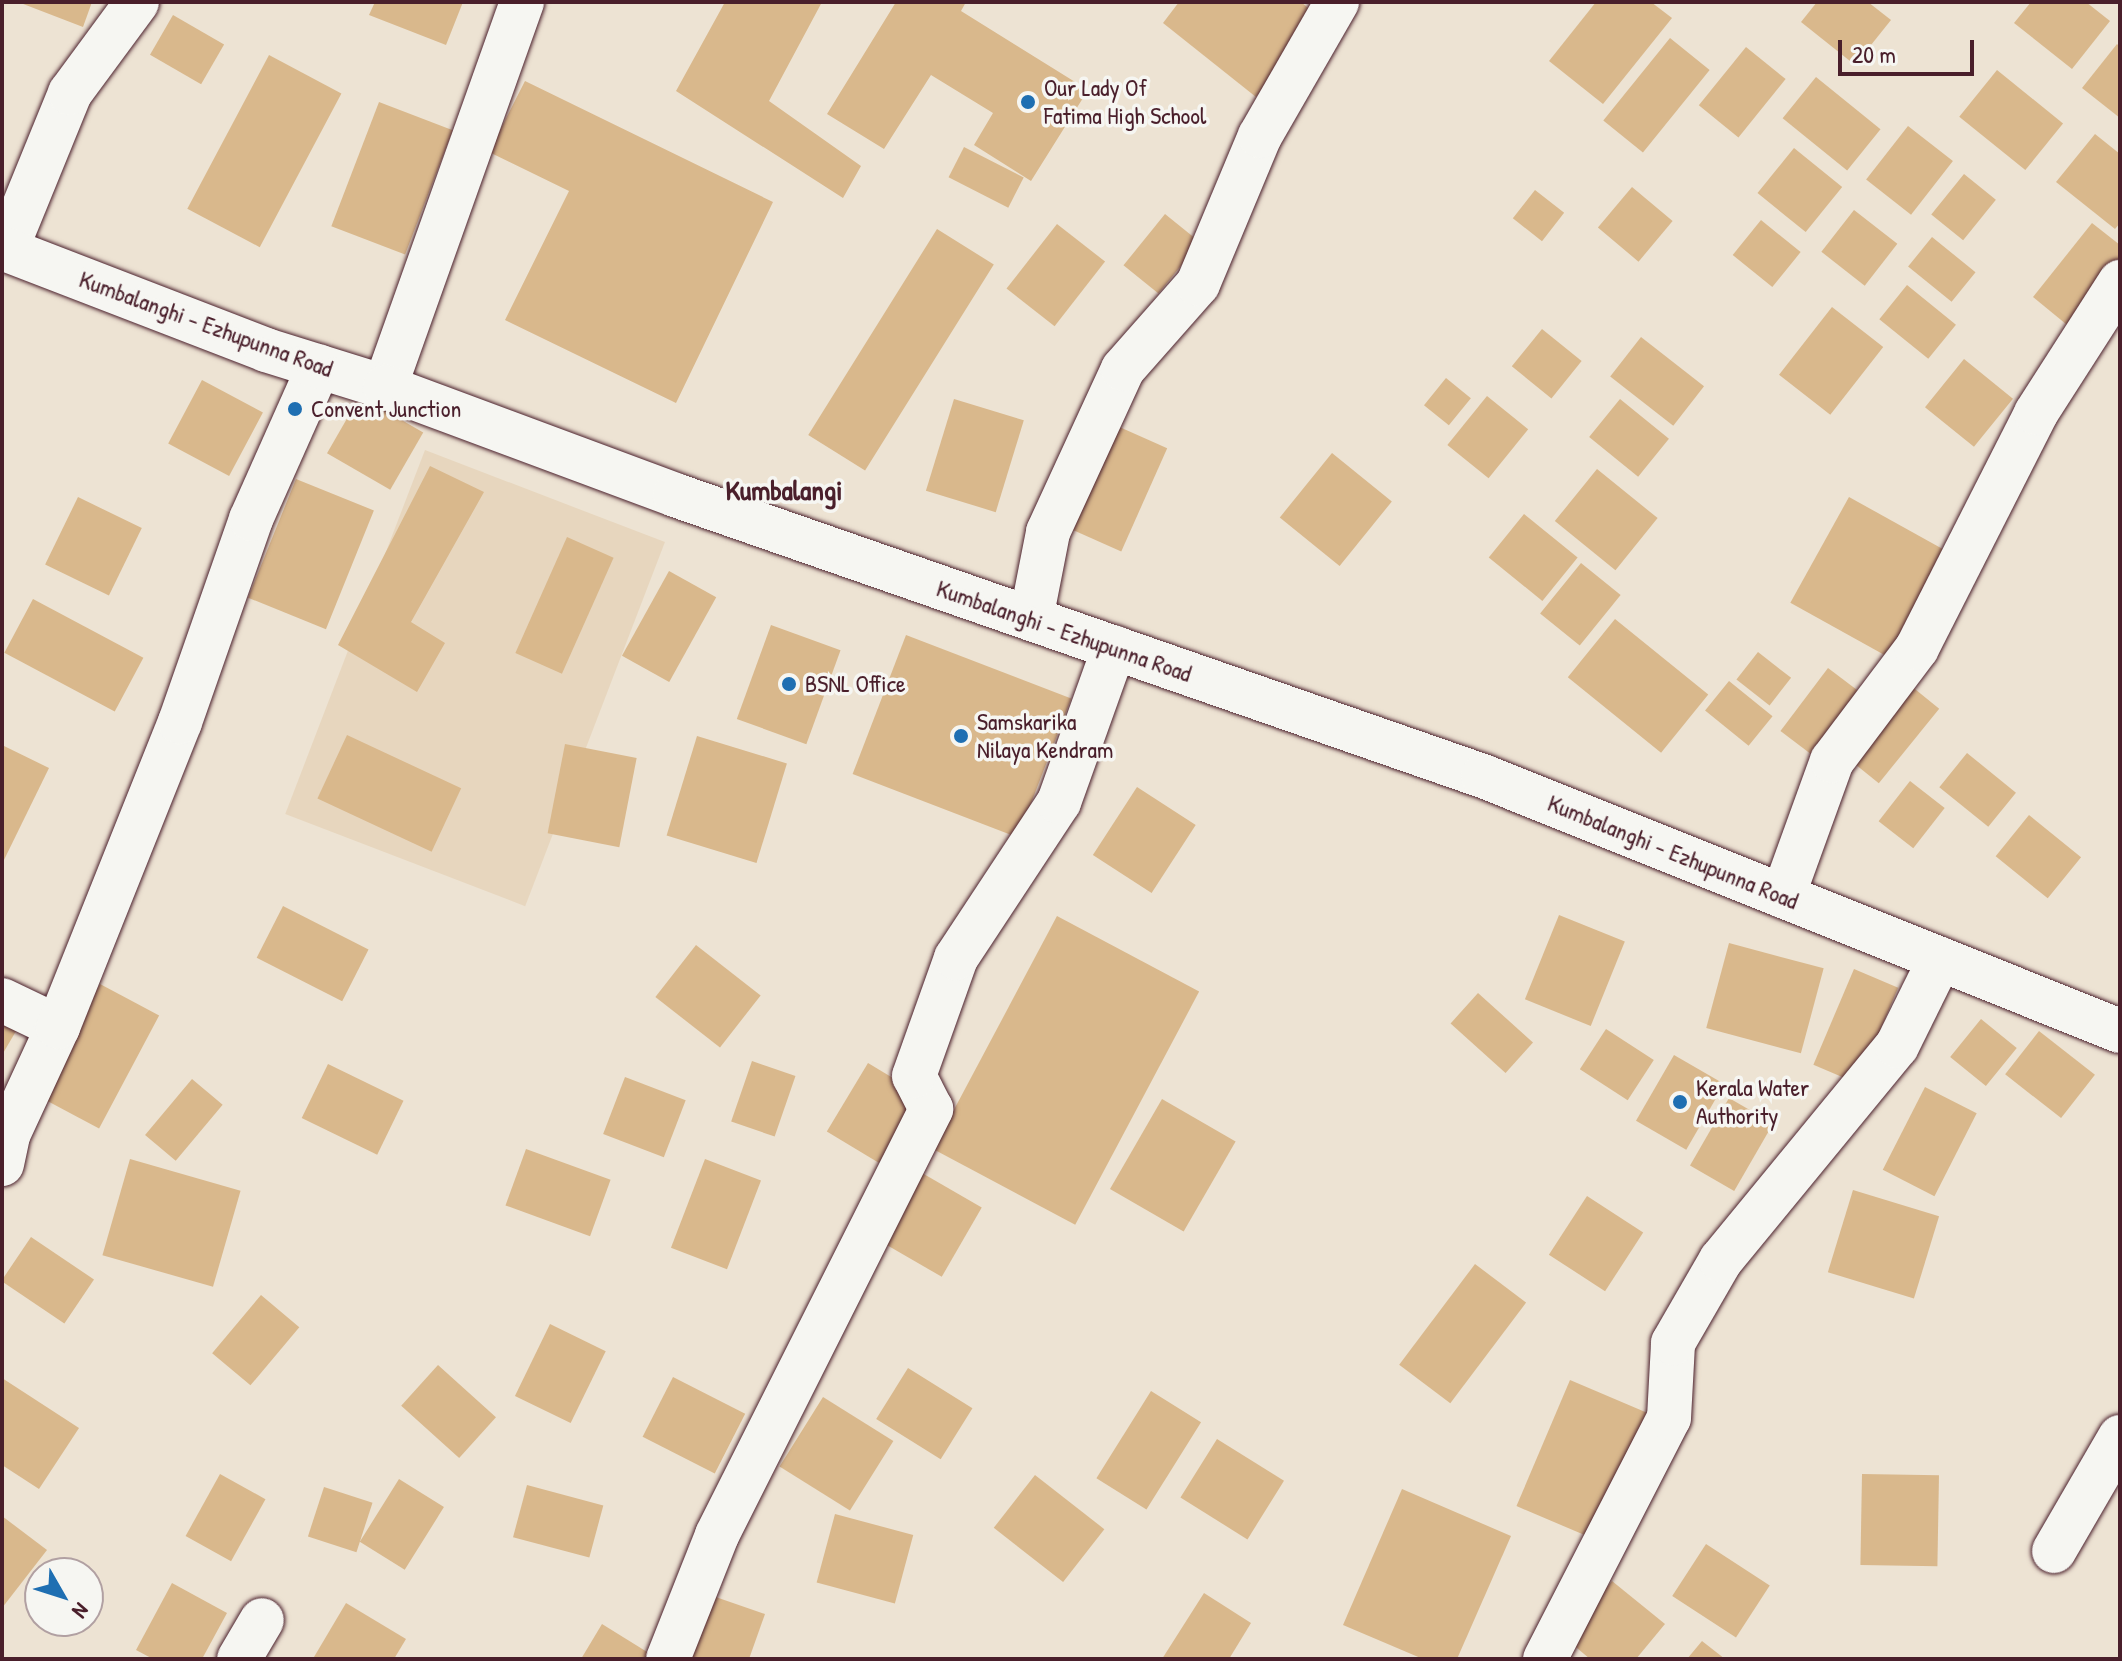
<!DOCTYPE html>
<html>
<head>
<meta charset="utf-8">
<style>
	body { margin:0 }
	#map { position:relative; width:2122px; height:1661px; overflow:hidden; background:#ede3d3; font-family:"Patrick Hand",sans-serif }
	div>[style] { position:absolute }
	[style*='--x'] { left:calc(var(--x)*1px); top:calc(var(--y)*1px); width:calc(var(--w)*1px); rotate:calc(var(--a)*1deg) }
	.built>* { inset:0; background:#e7d6be; transform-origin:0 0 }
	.building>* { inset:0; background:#d9b88c; transform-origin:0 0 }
	.roads { filter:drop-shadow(0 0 2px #4a1f2b) drop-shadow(0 0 2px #4a1f2b) }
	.minor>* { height:44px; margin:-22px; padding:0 22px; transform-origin:22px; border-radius:22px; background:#f6f6f2 }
	.secondary>* { height:44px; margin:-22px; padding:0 22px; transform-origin:22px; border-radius:22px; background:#f6f6f2 }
	.dots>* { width:22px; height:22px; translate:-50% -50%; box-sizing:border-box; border:4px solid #f6f6f2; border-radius:50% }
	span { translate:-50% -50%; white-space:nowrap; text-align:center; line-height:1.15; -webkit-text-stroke:7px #f6f6f2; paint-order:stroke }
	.poi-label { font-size:24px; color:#4a1f2b }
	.left { translate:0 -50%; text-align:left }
	.street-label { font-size:24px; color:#4a1f2b }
	.quarter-label { font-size:28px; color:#4a1f2b; font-weight:700 }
	.frame { position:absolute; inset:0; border:4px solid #4a1f2b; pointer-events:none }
	.north { position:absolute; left:24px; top:1557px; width:80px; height:80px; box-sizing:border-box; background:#f6f6f2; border:2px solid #b1a0a2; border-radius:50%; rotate:129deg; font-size:22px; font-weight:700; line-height:32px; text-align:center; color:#4a1f2b }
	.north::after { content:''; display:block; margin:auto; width:28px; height:36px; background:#1f6fb2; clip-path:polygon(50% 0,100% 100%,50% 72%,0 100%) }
	.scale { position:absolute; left:1838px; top:40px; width:136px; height:36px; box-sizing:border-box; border:4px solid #4a1f2b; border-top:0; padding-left:10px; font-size:24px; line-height:28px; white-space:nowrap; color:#4a1f2b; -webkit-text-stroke:6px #f6f6f2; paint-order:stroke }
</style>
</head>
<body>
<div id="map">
	<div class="built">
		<div style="left:425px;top:450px;width:257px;height:390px;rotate:21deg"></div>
	</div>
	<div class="building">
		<div style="clip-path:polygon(18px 2px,92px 2px,83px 27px)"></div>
		<div style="clip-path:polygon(375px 2px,463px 2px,446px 45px,369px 15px)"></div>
		<div style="clip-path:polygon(725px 2px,822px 2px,769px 101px,861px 166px,843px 198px,676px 91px)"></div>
		<div style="clip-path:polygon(896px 2px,966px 2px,961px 11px,1088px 90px,1031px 181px,974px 145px,993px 113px,931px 75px,884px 149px,827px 114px)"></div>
		<div style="clip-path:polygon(1179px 2px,1301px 2px,1319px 17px,1256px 97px,1163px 23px)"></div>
		<div style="clip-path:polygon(1596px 2px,1651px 2px,1672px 18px,1603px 104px,1549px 61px)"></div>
		<div style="clip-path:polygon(1817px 2px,1868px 2px,1891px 20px,1855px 65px,1801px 22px)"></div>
		<div style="clip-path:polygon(2031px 2px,2086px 2px,2110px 21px,2072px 69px,2014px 23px)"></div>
		<div style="left:173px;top:15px;width:59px;height:46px;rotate:30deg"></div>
		<div style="left:1670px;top:38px;width:51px;height:106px;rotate:39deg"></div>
		<div style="clip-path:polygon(2117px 44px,2120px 47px,2120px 118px,2082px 88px)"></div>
		<div style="left:1746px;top:47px;width:51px;height:75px;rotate:39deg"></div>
		<div style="left:269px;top:55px;width:82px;height:174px;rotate:28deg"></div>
		<div style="left:1997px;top:70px;width:85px;height:60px;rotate:39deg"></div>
		<div style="left:1816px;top:77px;width:83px;height:53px;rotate:39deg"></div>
		<div style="clip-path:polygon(525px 81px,773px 202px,676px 403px,505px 320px,569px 191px,489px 152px)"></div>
		<div style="left:379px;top:102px;width:79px;height:133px;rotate:21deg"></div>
		<div style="left:1908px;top:126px;width:57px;height:68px;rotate:38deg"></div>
		<div style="clip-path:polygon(2095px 134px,2120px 154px,2120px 223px,2115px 229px,2056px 182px)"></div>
		<div style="left:964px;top:147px;width:67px;height:34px;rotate:27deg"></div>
		<div style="left:1794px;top:148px;width:62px;height:58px;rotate:39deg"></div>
		<div style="left:1964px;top:174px;width:41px;height:52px;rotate:39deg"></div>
		<div style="left:1632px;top:187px;width:53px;height:53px;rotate:40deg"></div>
		<div style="left:1535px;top:190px;width:37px;height:36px;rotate:38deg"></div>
		<div style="left:1854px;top:210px;width:55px;height:53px;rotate:38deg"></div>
		<div style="left:1165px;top:214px;width:45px;height:66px;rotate:39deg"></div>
		<div style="left:1761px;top:220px;width:51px;height:45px;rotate:39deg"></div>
		<div style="clip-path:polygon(2092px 223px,2120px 245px,2120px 269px,2072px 329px,2033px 297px)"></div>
		<div style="left:1057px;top:224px;width:61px;height:82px;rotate:38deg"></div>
		<div style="left:937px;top:229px;width:67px;height:243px;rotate:32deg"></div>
		<div style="left:1932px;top:237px;width:56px;height:38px;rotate:39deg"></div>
		<div style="left:1907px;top:285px;width:63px;height:44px;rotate:39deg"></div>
		<div style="left:1832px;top:307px;width:65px;height:86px;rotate:38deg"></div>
		<div style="left:1542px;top:329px;width:51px;height:48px;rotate:39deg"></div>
		<div style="left:1641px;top:337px;width:80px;height:50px;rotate:38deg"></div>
		<div style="left:1964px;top:359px;width:63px;height:62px;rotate:39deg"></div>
		<div style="left:1446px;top:378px;width:32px;height:35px;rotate:39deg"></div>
		<div style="left:202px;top:380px;width:69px;height:72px;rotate:28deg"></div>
		<div style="left:360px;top:396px;width:73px;height:66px;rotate:30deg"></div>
		<div style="left:1487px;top:396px;width:53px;height:63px;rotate:39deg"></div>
		<div style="left:954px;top:399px;width:73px;height:96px;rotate:17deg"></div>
		<div style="left:1620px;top:399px;width:63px;height:49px;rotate:39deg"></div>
		<div style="left:1106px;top:421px;width:67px;height:113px;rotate:24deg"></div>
		<div style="left:1332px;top:453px;width:77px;height:83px;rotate:39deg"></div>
		<div style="clip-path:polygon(430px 466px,484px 492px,411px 622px,445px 643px,417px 692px,338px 645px)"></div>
		<div style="left:1597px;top:469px;width:78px;height:67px;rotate:39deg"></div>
		<div style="left:296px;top:479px;width:84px;height:128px;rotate:22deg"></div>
		<div style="left:78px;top:497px;width:71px;height:75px;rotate:26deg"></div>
		<div style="left:1849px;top:497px;width:121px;height:121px;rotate:29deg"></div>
		<div style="left:1524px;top:514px;width:69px;height:56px;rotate:39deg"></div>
		<div style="left:567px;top:537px;width:51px;height:127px;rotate:24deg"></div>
		<div style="left:1581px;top:563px;width:51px;height:65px;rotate:39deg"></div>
		<div style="left:669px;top:571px;width:54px;height:97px;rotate:29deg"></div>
		<div style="left:33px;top:599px;width:125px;height:61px;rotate:28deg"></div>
		<div style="left:1615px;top:619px;width:120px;height:75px;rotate:39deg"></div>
		<div style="left:771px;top:625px;width:74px;height:100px;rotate:20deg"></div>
		<div style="left:906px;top:635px;width:177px;height:149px;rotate:21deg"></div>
		<div style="left:1758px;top:652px;width:42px;height:35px;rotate:38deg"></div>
		<div style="left:1828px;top:668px;width:48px;height:79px;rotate:37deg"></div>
		<div style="left:1729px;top:681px;width:56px;height:38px;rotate:39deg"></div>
		<div style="left:1905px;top:681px;width:44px;height:96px;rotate:39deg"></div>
		<div style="left:347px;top:735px;width:126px;height:70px;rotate:25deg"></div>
		<div style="left:697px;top:736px;width:94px;height:104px;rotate:17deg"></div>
		<div style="left:565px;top:744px;width:73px;height:91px;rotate:11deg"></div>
		<div style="clip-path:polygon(2px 745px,49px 768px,2px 864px)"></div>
		<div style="left:1967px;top:753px;width:63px;height:44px;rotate:39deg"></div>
		<div style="left:1910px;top:781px;width:44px;height:51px;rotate:38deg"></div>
		<div style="left:1137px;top:787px;width:70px;height:81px;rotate:33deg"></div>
		<div style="left:2029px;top:815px;width:67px;height:53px;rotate:39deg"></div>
		<div style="left:283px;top:906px;width:96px;height:58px;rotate:27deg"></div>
		<div style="left:1559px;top:915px;width:71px;height:91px;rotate:22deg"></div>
		<div style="left:1057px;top:916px;width:161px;height:264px;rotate:28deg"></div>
		<div style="left:1729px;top:943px;width:98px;height:88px;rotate:15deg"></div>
		<div style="left:696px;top:945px;width:82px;height:66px;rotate:38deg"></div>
		<div style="left:1854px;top:969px;width:48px;height:104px;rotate:23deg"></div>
		<div style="left:100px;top:984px;width:67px;height:128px;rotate:28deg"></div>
		<div style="left:1478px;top:993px;width:74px;height:41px;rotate:42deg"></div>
		<div style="clip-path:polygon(2px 1015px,19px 1026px,2px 1055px)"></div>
		<div style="left:1981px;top:1019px;width:46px;height:49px;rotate:39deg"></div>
		<div style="left:1606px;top:1029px;width:57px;height:48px;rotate:33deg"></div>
		<div style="left:2039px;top:1031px;width:71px;height:55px;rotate:38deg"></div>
		<div style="left:1674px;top:1055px;width:58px;height:76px;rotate:30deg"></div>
		<div style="left:752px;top:1061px;width:46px;height:64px;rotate:19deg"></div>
		<div style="left:868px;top:1063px;width:61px;height:80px;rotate:31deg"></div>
		<div style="left:328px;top:1064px;width:84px;height:60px;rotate:26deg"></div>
		<div style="left:625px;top:1077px;width:65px;height:61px;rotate:21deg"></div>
		<div style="left:192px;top:1079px;width:40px;height:73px;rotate:40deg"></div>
		<div style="left:1925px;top:1087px;width:58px;height:93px;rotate:27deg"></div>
		<div style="left:1729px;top:1098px;width:51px;height:78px;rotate:30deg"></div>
		<div style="left:1162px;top:1099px;width:85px;height:104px;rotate:30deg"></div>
		<div style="left:526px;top:1149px;width:90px;height:60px;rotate:20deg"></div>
		<div style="left:130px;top:1159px;width:115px;height:100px;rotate:16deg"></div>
		<div style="left:705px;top:1159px;width:60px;height:95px;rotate:21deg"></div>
		<div style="left:922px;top:1173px;width:69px;height:80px;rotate:30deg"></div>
		<div style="left:1853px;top:1190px;width:90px;height:86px;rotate:17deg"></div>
		<div style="left:1587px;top:1196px;width:67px;height:70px;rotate:33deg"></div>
		<div style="left:31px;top:1237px;width:76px;height:53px;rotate:34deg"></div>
		<div style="left:1475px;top:1264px;width:64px;height:126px;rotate:37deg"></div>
		<div style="left:261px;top:1295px;width:50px;height:76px;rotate:40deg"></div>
		<div style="left:550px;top:1324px;width:62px;height:80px;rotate:26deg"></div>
		<div style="left:438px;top:1365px;width:78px;height:55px;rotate:42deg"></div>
		<div style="left:908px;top:1368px;width:76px;height:60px;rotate:32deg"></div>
		<div style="left:673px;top:1377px;width:81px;height:67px;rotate:27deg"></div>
		<div style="clip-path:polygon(2px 1378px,79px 1428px,39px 1489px,2px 1465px)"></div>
		<div style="left:1570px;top:1380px;width:83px;height:137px;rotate:23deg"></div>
		<div style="left:1151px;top:1391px;width:59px;height:103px;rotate:32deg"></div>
		<div style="left:823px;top:1397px;width:83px;height:82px;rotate:32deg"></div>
		<div style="left:1217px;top:1439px;width:79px;height:69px;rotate:32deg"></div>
		<div style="left:220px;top:1474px;width:52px;height:71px;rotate:29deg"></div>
		<div style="left:1862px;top:1474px;width:77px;height:91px;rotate:1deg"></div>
		<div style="left:1035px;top:1475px;width:88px;height:67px;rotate:38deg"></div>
		<div style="left:399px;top:1479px;width:53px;height:74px;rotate:32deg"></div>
		<div style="left:527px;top:1485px;width:79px;height:54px;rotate:15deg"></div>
		<div style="left:324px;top:1487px;width:51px;height:52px;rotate:18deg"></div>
		<div style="clip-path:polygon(1402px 1489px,1511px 1536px,1457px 1659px,1423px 1659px,1343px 1625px)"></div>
		<div style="left:835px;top:1514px;width:81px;height:71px;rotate:15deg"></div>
		<div style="clip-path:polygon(2px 1516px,47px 1550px,2px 1608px)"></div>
		<div style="left:1706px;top:1544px;width:76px;height:62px;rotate:33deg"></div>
		<div style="clip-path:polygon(1612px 1581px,1665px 1624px,1636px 1659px,1590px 1659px,1565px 1638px)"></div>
		<div style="clip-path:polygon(172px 1583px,227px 1613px,202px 1659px,153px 1659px,136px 1650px)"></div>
		<div style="clip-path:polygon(1204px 1593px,1251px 1623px,1229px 1659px,1162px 1659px)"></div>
		<div style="clip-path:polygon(707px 1594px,765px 1614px,749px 1659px,683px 1659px)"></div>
		<div style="clip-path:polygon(346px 1603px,406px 1639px,394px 1659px,314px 1657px)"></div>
		<div style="clip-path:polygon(602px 1624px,652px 1655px,649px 1659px,581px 1659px)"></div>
		<div style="clip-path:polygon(1702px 1641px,1725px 1659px,1687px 1659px)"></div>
	</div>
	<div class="roads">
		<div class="minor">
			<div style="--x:6;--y:250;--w:170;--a:-67.8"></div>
			<div style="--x:70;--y:93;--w:113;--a:-53.6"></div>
			<div style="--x:385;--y:387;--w:409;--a:-70.4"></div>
			<div style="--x:1031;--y:619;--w:89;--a:-78.9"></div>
			<div style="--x:1048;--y:532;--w:179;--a:-65.3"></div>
			<div style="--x:1123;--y:369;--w:113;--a:-48.6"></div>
			<div style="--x:1198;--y:284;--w:160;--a:-67.3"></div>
			<div style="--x:1260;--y:136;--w:155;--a:-60.1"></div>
			<div style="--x:1783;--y:896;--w:144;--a:-70.1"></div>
			<div style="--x:1832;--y:761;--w:141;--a:-53"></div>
			<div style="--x:1917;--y:648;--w:263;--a:-63.1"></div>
			<div style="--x:2036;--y:413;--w:156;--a:-57.3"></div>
			<div style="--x:2;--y:1000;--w:62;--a:25.7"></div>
			<div style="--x:2;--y:1164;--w:30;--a:-78"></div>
			<div style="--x:8;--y:1135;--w:119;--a:-65.2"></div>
			<div style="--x:58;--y:1027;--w:328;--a:-68.2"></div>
			<div style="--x:180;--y:722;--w:215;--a:-70.7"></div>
			<div style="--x:251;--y:519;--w:167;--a:-66"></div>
			<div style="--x:2054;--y:1551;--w:132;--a:-59.9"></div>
			<div style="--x:239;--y:1659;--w:45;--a:-59.5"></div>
			<div style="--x:668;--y:1659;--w:133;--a:-68.4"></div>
			<div style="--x:717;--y:1535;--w:477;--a:-63.3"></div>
			<div style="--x:931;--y:1109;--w:37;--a:-117"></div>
			<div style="--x:914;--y:1076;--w:125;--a:-70.4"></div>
			<div style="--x:956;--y:958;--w:187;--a:-56.6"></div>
			<div style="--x:1059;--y:802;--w:164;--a:-70.3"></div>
			<div style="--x:1545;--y:1659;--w:271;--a:-62.8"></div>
			<div style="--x:1669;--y:1418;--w:75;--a:-86.9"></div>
			<div style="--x:1673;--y:1343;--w:96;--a:-60"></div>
			<div style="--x:1721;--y:1260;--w:277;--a:-50.6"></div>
			<div style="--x:1897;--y:1046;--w:97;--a:-63.7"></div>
		</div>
		<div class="secondary">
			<div style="--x:2;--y:248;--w:283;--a:21.1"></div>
			<div style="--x:266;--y:350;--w:125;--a:17.3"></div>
			<div style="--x:385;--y:387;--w:309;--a:20.4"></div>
			<div style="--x:675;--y:495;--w:855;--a:19.18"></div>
			<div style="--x:1483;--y:776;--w:686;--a:21.82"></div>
		</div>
	</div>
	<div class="dots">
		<div style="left:1028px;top:102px;background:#1f6fb2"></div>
		<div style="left:295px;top:409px;background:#1f6fb2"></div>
		<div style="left:789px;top:684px;background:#1f6fb2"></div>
		<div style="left:961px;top:736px;background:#1f6fb2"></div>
		<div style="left:1680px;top:1102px;background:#1f6fb2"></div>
	</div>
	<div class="poi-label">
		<span class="left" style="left:1044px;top:102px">Our Lady Of<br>Fatima High School</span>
		<span class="left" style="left:311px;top:409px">Convent Junction</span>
		<span class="left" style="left:805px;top:684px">BSNL Office</span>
		<span class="left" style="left:977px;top:736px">Samskarika<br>Nilaya Kendram</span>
		<span class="left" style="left:1696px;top:1102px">Kerala Water<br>Authority</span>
	</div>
	<div class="street-label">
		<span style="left:206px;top:324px;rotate:20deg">Kumbalanghi - Ezhupunna Road</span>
		<span style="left:1064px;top:631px;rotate:19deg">Kumbalanghi - Ezhupunna Road</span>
		<span style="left:1673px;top:852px;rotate:22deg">Kumbalanghi - Ezhupunna Road</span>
	</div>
	<div class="quarter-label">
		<span style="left:784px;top:490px">Kumbalangi</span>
	</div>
	<div class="frame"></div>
	<div class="north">N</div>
	<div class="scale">20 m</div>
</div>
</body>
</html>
